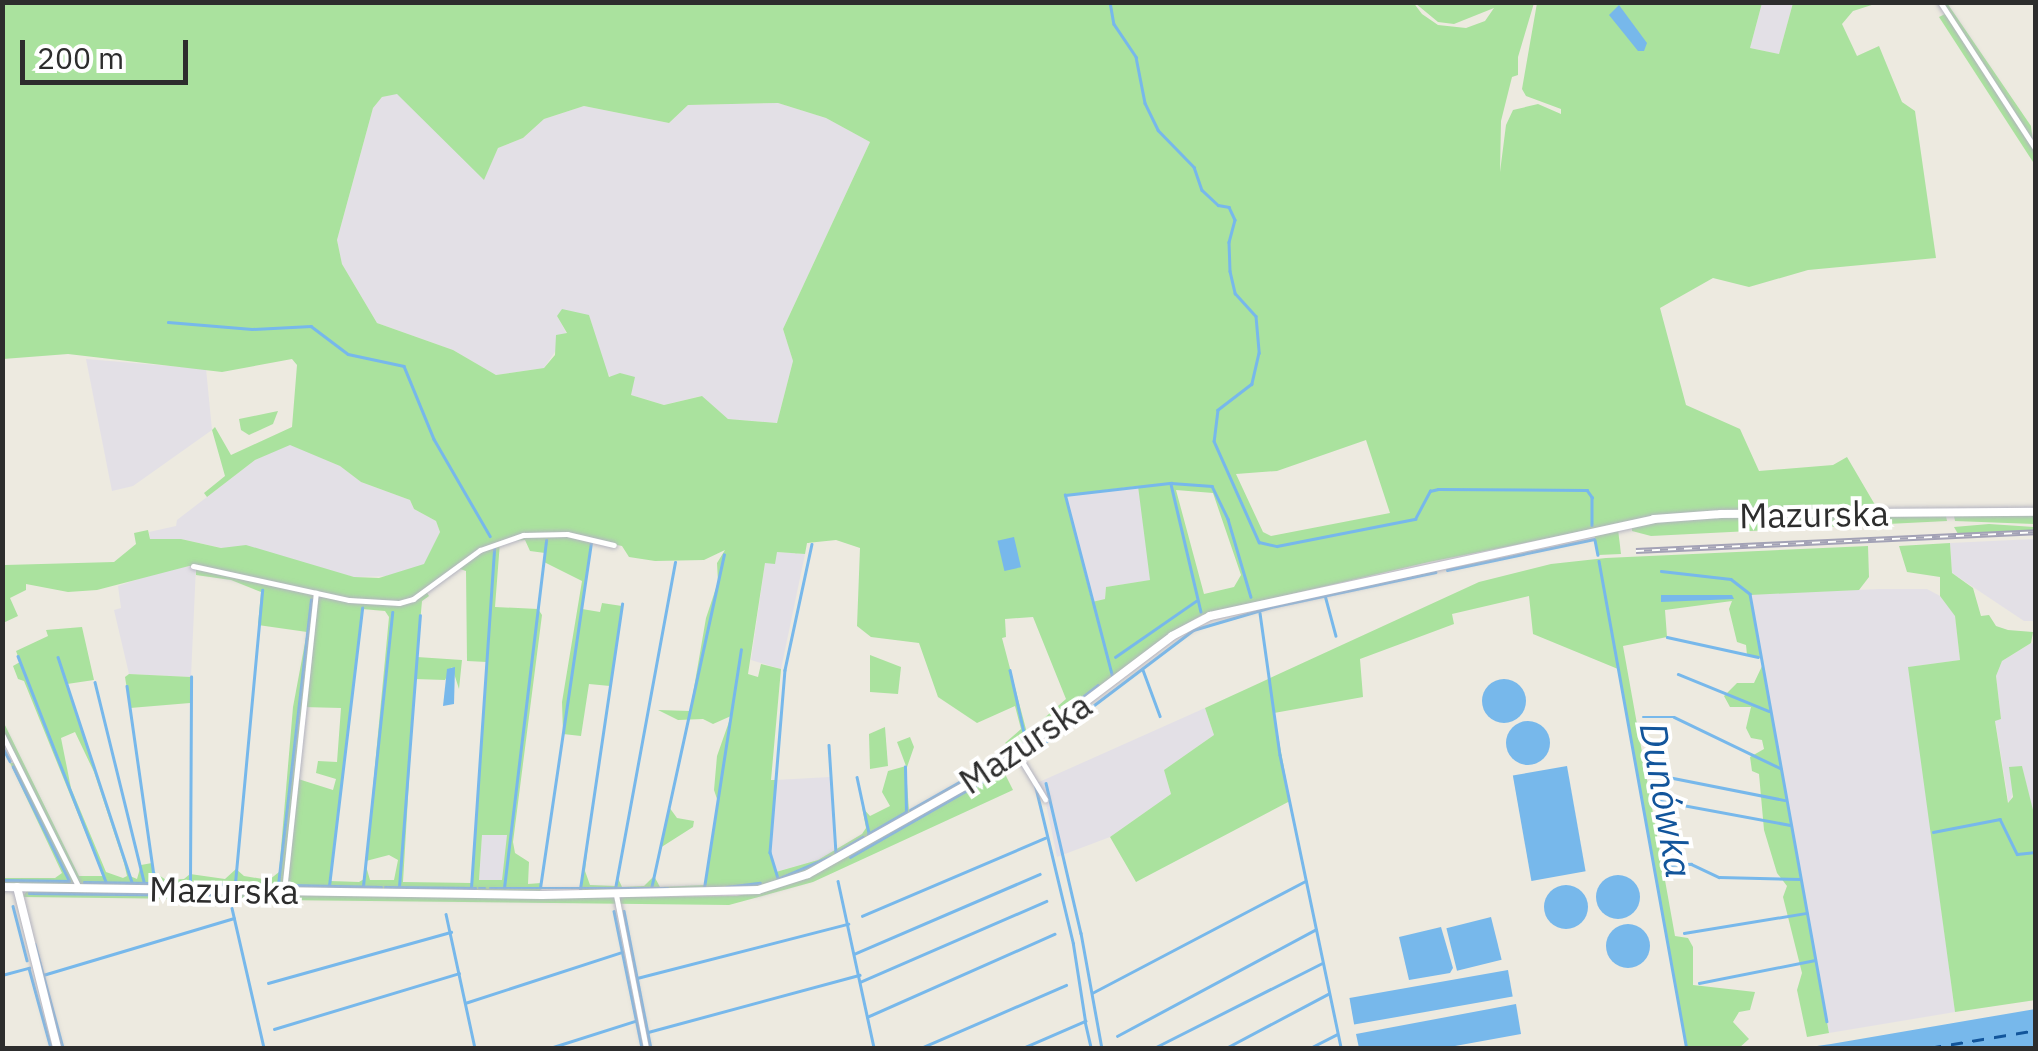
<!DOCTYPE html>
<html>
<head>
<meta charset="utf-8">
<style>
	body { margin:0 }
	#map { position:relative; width:2038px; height:1051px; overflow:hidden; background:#edeae0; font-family:"IBM Plex Sans",sans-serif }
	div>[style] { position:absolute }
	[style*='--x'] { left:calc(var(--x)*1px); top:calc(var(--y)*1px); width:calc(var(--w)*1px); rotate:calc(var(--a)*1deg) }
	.industrial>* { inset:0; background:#e3e0e6 }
	.green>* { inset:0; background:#aae29e }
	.water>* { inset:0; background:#77b8eb; transform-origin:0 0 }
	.round { border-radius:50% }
	.stream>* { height:2.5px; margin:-1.25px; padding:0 1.25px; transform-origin:1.25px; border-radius:1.25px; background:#77b8eb }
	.ferry>* { height:2.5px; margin-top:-1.25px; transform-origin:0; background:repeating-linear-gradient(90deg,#12559b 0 12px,transparent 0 22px) }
	.roads { filter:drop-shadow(0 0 2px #b3b3bf) drop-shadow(0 0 2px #b3b3bf) }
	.minor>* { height:5px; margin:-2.5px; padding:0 2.5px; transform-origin:2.5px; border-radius:2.5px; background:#fff }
	.tertiary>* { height:8px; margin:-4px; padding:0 4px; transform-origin:4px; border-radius:4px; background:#fff }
	.secondary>* { height:8px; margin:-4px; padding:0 4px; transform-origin:4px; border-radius:4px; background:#fff }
	.rail>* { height:6px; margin-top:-3px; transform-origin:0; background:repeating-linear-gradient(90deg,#fff 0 8px,#a3a2b6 0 16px); box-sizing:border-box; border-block:2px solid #a3a2b6 }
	span { translate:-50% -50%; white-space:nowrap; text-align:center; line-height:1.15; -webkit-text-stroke:8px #fff; paint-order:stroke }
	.street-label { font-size:35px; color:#2d2d2d }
	.water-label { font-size:38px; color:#12559b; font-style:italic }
	.frame { position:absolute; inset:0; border:5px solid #2d2d2d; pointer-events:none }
	.scale { position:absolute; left:20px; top:40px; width:168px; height:45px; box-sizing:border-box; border:5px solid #2d2d2d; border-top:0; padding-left:12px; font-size:30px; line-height:35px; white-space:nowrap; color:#2d2d2d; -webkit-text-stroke:8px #fff; paint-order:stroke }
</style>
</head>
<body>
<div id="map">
	<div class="industrial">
		<div style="clip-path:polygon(1762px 3px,1793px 3px,1779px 54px,1750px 48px)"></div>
		<div style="clip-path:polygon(397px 93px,484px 179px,498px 148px,523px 138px,544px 119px,584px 106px,669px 123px,688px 105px,778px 103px,826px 118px,870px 142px,783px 329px,793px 361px,777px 423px,728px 419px,701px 396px,664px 405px,631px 395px,617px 376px,612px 378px,606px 372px,589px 315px,557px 316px,567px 334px,544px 368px,496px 375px,453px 350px,377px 323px,342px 264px,337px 240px,373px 108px,382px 97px)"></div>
		<div style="clip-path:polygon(86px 359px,206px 369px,212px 430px,133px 486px,112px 491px)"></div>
		<div style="clip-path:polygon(290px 444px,340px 466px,361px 482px,410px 500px,414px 509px,436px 521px,440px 532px,425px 564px,395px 576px,354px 577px,181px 539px,150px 539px,149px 532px,176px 526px,177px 520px,255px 460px)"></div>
		<div style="clip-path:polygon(1139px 486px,1151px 580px,1106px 587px,1105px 599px,1092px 602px,1065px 495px)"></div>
		<div style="clip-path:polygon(2035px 539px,2035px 621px,2024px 621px,1952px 573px,1950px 543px)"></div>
		<div style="clip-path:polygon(777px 552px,805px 554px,781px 669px,751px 660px,765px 563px)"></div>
		<div style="clip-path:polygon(196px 566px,191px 677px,129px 674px,114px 610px,121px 608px,118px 586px,173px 567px)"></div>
		<div style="clip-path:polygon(1880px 589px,1927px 589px,1940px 596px,1955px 615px,1960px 660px,1909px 667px,1955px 1012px,1829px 1033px,1750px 594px)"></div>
		<div style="clip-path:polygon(2031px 643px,2035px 644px,2035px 822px,2022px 766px,2009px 804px,1995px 720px,2001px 719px,1996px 676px,2002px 661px)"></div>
		<div style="clip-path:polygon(1205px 708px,1214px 735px,1164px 770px,1171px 794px,1110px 837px,1057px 857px,1045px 799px,1037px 783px)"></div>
		<div style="clip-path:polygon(830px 777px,834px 851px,818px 860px,776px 872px,770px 852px,775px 780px)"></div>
		<div style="clip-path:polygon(482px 834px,508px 835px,502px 880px,479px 880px)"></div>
	</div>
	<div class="green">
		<div style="clip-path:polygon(evenodd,1413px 2px,1422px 14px,1438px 25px,1466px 28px,1485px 21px,1494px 8px,1454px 24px,1438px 22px,1415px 3px,1534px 3px,1518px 57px,1518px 75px,1512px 77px,1501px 121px,1500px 172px,1506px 125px,1513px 110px,1538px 104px,1561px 114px,1561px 109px,1526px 96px,1522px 89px,1537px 3px,1762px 3px,1750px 48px,1779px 54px,1793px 3px,1878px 3px,1853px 11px,1842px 24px,1857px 56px,1879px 46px,1902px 102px,1915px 111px,1936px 258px,1808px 270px,1749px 287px,1713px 278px,1660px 308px,1686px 405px,1740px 429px,1759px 471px,1833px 465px,1847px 457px,1878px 510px,1670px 514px,1429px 562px,1202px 615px,1177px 629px,999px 763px,828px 861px,785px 880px,745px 889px,580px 892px,590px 827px,585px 871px,590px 885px,615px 886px,617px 876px,622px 887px,644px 886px,654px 876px,660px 887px,705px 885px,718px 802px,714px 790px,717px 756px,731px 716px,713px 724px,703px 719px,678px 720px,658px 710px,690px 711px,706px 618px,718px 582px,717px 563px,725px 550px,704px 560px,655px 561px,629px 557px,622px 546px,592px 540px,582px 609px,600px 612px,602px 603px,622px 606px,610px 686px,589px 684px,581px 736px,563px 734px,562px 702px,582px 581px,544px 562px,545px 553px,530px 551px,525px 540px,500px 542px,495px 607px,538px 609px,542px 615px,513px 842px,515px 853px,529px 862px,528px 884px,541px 883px,540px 892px,3px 884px,3px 878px,55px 878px,62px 873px,10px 763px,16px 763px,3px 734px,2px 719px,79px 876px,103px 876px,24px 681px,18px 679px,13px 666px,20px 662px,16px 651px,48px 636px,46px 630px,82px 627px,94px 680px,67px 684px,130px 876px,137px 879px,141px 865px,152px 863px,153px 871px,166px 880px,184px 879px,190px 874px,225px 879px,236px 869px,244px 876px,269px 880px,279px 872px,293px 707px,307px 632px,258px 625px,261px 592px,231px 580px,196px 575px,196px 566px,189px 566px,97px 590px,68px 592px,26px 584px,26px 590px,10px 598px,18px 616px,3px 623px,5px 565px,114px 562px,136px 544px,134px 533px,148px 530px,150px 539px,181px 539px,221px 548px,246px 545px,354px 577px,379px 578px,424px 564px,440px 532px,436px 521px,414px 509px,410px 500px,361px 482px,340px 466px,290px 445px,255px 460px,207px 497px,204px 493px,225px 476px,212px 430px,215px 427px,231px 455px,292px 427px,297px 365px,292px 359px,222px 372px,68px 354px,3px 359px,3px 3px,1413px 2px,397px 94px,484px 180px,498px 148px,523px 138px,544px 119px,584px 106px,669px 123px,688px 105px,778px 103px,826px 118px,870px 142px,783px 329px,793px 361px,777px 423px,728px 419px,702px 396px,664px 405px,631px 395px,635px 377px,620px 373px,609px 377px,589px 315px,562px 309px,557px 316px,567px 333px,556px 335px,555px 355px,544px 368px,496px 375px,453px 350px,377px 323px,342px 264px,337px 240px,373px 108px,382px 97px,397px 94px,1413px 2px,1366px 440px,1390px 513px,1271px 536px,1263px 532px,1236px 474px,1277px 471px,1366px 440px,1413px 2px,1138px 486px,1150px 580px,1106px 587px,1105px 599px,1092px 602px,1065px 495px,1138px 486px,1413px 2px,1176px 490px,1213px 493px,1241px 575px,1234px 587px,1204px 594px,1176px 490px,1413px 2px,836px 540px,860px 548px,857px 626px,871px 637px,919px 643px,938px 697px,977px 723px,1015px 706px,1021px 729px,1005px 743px,1014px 750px,909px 811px,906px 770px,914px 747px,910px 737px,897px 742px,906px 766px,888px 771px,882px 792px,890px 806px,870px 816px,862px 807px,866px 828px,862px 834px,818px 860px,776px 872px,770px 852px,775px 780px,771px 780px,781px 669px,761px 664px,758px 677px,748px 674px,765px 563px,775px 564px,777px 552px,805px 554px,807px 543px,836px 540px,1413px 2px,457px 568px,466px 571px,467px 661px,487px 662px,471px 883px,403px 882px,415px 679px,445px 680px,452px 667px,459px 689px,462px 660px,417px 657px,422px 601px,429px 596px,426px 591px,457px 568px,1413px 2px,362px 609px,385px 611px,389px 617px,366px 861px,389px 855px,398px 860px,394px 880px,370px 880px,366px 866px,364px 879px,359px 882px,330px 881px,362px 609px,1413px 2px,1033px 617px,1066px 699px,1027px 733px,1002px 638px,1006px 637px,1005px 619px,1033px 617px,1413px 2px,303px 707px,341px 708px,337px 762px,318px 761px,316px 773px,336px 779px,333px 790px,295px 778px,303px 707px,1413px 2px,75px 732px,94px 772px,124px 863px,127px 876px,123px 878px,106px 872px,71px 788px,61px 738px,75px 732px,1413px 2px,482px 835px,507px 835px,502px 880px,479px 880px,482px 835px)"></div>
		<div style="clip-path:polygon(1940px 3px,1947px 3px,2031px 126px,2035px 165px,1939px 17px,1947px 13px)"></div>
		<div style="clip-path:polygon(278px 411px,273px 424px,249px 435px,241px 430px,239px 419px)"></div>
		<div style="clip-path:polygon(2035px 515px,2035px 524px,1955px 521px,1954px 516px)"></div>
		<div style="clip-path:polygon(1946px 516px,1947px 521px,1651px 536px,1632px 531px,1632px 526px,1659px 522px,1720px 517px)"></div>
		<div style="clip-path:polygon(1989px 524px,2035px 527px,2035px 530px,1958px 534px,1954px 527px)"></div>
		<div style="clip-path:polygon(1618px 529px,1621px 554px,1598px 555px,1594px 533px)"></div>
		<div style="clip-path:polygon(1950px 543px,1952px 573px,1973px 588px,1981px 616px,1989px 615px,1996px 626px,2008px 630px,2033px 632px,2031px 643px,2002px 661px,1996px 676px,2001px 719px,1995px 721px,2008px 803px,2013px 797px,2009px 767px,2022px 766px,2036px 822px,2035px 1000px,1955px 1012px,1908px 667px,1960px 660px,1955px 616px,1940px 596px,1940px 577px,1907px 572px,1899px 546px)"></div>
		<div style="clip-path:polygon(1868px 546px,1869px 577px,1859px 590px,1750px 595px,1761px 658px,1747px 655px,1746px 645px,1737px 642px,1729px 609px,1732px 601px,1665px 610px,1667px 637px,1623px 646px,1675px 936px,1688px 938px,1693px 947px,1693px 985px,1755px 992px,1750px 1010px,1739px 1012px,1733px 1022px,1749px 1039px,1739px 1048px,1687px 1048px,1618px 669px,1533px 634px,1529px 596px,1452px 614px,1454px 624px,1360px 659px,1363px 697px,1274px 713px,1290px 801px,1136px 882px,1110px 837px,1171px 794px,1164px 770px,1214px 735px,1205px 708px,1479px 582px,1551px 564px,1606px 558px)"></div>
		<div style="clip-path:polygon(870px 655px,901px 667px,898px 694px,870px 692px)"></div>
		<div style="clip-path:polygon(1763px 664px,1829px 1033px,1807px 1037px,1797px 990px,1802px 973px,1783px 897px,1787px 886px,1777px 873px,1764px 830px,1759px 774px,1752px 771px,1750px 757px,1764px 749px,1762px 740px,1751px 738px,1746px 728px,1751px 707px,1730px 707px,1724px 696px,1737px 683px,1754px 683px)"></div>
		<div style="clip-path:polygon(129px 674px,191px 677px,190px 703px,130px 708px,125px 677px)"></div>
		<div style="clip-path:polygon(885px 727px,888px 766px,870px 769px,869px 734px)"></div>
		<div style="clip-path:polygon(1002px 768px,1013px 790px,813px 882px,729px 905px,22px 897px,27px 891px,527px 898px,737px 896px,809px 877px)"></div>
		<div style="clip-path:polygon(669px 807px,677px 818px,694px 821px,693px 827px,660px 848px)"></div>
	</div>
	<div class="water">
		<div style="clip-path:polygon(1619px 5px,1647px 43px,1644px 51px,1638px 51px,1609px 15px)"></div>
		<div style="left:1014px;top:537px;width:31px;height:17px;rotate:77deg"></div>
		<div style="clip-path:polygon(1661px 595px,1732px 595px,1734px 599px,1661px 602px)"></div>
		<div style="clip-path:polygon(455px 667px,454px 704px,443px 706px,447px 669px)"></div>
		<div class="round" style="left:1482px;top:679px;width:44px;height:44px"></div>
		<div class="round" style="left:1506px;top:721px;width:44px;height:44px"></div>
		<div style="left:1567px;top:766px;width:107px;height:55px;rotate:80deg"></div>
		<div class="round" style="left:1596px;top:875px;width:44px;height:44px"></div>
		<div class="round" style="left:1544px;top:885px;width:44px;height:44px"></div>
		<div style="left:1491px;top:917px;width:44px;height:46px;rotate:76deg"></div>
		<div class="round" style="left:1606px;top:924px;width:44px;height:44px"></div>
		<div style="clip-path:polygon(1441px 927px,1453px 968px,1450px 973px,1409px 980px,1399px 937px)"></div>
		<div style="left:1508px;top:970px;width:27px;height:161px;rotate:80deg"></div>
		<div style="clip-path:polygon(1516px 1004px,1521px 1034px,1444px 1048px,1359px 1048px,1356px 1034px)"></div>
		<div style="clip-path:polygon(2035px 1009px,2035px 1048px,1803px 1048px,1831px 1044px)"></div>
	</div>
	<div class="stream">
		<div style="--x:1110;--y:2;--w:22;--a:80"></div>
		<div style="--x:1114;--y:24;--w:40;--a:56"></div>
		<div style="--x:1136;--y:57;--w:47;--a:78.9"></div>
		<div style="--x:1145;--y:103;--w:30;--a:64"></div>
		<div style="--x:1158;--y:130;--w:52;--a:45.8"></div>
		<div style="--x:1194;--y:167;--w:24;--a:71"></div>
		<div style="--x:1202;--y:190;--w:22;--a:43"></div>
		<div style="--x:1218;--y:205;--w:11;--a:10"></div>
		<div style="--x:1229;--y:207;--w:14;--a:65"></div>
		<div style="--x:1235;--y:220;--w:23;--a:105"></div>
		<div style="--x:1229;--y:242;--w:29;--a:88"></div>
		<div style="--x:1230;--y:271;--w:23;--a:77"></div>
		<div style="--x:1235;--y:293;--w:31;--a:48"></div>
		<div style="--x:1256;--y:316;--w:37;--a:85"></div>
		<div style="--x:1259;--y:353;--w:32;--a:103"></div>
		<div style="--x:1252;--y:384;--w:43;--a:142.6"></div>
		<div style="--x:1218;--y:410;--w:31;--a:97"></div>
		<div style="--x:1214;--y:441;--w:111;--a:66"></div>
		<div style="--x:1259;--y:542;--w:18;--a:13"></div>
		<div style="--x:1277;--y:546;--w:141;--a:-11.1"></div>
		<div style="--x:1415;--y:519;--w:32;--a:-62"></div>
		<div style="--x:1430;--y:491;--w:8;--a:-14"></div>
		<div style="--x:1438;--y:489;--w:149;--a:0.4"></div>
		<div style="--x:1587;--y:490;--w:9;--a:54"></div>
		<div style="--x:1592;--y:497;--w:28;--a:90"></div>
		<div style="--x:168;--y:322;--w:84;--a:4.8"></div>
		<div style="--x:252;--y:329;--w:59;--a:-2.9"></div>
		<div style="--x:311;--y:326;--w:46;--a:37.1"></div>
		<div style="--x:348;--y:354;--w:57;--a:12.1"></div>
		<div style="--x:404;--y:366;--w:79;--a:67.7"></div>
		<div style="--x:434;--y:439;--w:112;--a:60"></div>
		<div style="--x:1171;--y:484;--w:131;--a:76.8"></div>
		<div style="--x:1595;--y:540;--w:15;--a:79"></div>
		<div style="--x:812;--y:544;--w:129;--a:102.1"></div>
		<div style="--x:785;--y:670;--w:183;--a:94.7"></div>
		<div style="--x:770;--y:852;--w:28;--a:73"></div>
		<div style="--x:778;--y:879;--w:56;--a:-23.3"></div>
		<div style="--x:1599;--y:561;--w:495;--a:79.8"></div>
		<div style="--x:1447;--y:570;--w:150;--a:-11.9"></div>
		<div style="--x:1661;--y:571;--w:70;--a:6.5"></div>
		<div style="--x:1731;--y:579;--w:24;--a:38"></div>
		<div style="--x:1750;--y:594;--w:434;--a:79.8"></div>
		<div style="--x:1325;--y:595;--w:42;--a:75"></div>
		<div style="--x:1260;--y:613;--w:143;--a:82"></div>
		<div style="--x:1280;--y:755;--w:299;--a:78.2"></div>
		<div style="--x:1667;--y:637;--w:93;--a:12.4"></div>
		<div style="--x:18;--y:656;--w:243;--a:68.7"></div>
		<div style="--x:58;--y:657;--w:237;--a:71.8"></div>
		<div style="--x:1115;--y:657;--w:98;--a:-34.7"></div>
		<div style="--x:1010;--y:670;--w:73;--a:77.3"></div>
		<div style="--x:1143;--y:670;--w:49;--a:69.7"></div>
		<div style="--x:1678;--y:674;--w:98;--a:22.1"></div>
		<div style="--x:1112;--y:676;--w:187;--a:-104.6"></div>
		<div style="--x:1065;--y:495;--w:107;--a:-6.5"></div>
		<div style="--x:1171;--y:483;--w:41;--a:4.2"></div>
		<div style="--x:1212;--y:486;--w:37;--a:64"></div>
		<div style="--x:1228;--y:519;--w:81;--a:73.6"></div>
		<div style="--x:95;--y:682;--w:206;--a:76.2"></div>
		<div style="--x:127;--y:686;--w:198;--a:81.9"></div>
		<div style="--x:1643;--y:717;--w:31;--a:0"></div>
		<div style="--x:1674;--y:717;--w:118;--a:25.7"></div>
		<div style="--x:829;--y:745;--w:108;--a:86.3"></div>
		<div style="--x:2;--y:746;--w:17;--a:62"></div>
		<div style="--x:1019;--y:747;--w:100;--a:-38.1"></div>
		<div style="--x:1653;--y:774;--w:134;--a:11.2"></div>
		<div style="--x:857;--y:777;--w:57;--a:77.9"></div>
		<div style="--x:1046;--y:783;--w:154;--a:76.9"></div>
		<div style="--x:1081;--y:933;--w:117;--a:79.7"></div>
		<div style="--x:1661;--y:801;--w:131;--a:10.5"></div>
		<div style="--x:910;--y:810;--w:117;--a:-29.6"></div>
		<div style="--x:1933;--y:832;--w:68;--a:-11"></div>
		<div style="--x:2000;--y:819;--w:39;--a:64"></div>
		<div style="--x:2017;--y:854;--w:19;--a:-6"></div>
		<div style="--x:868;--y:834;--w:44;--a:-30.1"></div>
		<div style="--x:906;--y:812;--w:45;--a:-91.3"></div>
		<div style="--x:836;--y:853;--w:31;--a:-31"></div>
		<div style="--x:850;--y:857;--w:205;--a:-29.8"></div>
		<div style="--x:1028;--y:755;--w:207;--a:-37.1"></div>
		<div style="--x:1193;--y:630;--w:81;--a:-16.4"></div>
		<div style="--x:1271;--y:607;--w:168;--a:-12"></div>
		<div style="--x:1669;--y:865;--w:22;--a:-3"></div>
		<div style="--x:1691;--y:864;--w:31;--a:25"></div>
		<div style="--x:1719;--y:877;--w:81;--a:1.4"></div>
		<div style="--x:2;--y:880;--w:67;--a:0.9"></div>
		<div style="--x:69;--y:881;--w:127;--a:-116.2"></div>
		<div style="--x:838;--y:881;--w:171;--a:77.8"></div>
		<div style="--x:84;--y:882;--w:197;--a:0.9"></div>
		<div style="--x:190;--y:882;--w:205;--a:-89.7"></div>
		<div style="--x:235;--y:883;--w:294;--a:-84.7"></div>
		<div style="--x:278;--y:885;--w:287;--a:-83.4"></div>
		<div style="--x:288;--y:885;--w:93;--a:1.2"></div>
		<div style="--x:329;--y:886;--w:280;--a:-83.2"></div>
		<div style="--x:363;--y:886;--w:275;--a:-83.9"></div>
		<div style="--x:385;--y:887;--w:90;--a:0.6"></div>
		<div style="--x:399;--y:887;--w:272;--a:-85.6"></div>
		<div style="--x:726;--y:887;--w:34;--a:-7"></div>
		<div style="--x:471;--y:888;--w:340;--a:-86.1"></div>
		<div style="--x:479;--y:888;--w:6;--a:0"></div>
		<div style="--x:490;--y:888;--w:178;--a:0"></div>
		<div style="--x:504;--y:888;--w:350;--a:-83.1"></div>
		<div style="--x:540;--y:888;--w:348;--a:-81.6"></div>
		<div style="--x:704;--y:888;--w:241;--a:-81.2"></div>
		<div style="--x:580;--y:889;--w:288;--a:-81.6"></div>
		<div style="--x:615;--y:889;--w:332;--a:-79.6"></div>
		<div style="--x:651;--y:889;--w:342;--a:-77.7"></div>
		<div style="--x:29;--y:893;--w:190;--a:0.6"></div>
		<div style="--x:13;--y:906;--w:56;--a:75.5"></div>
		<div style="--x:232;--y:908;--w:144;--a:77.1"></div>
		<div style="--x:614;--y:911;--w:140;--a:78.4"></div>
		<div style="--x:624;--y:911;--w:140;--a:78.9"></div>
		<div style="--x:446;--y:914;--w:137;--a:77.8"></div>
		<div style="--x:862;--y:916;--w:199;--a:-23.1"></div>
		<div style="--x:1684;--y:933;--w:124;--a:-9.3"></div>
		<div style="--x:35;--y:944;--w:108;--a:74.9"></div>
		<div style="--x:854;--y:954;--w:202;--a:-23.3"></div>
		<div style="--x:2;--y:975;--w:28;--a:-15"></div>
		<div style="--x:29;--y:968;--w:83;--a:74.6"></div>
		<div style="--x:43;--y:975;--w:199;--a:-16.6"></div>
		<div style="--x:637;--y:978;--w:218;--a:-14.4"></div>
		<div style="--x:860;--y:982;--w:203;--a:-23.5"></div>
		<div style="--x:268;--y:983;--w:190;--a:-15.6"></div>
		<div style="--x:1699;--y:983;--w:118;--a:-11.2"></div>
		<div style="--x:1092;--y:993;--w:241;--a:-27.7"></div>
		<div style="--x:465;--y:1003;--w:165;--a:-18"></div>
		<div style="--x:867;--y:1017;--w:205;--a:-23.9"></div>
		<div style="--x:1085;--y:1021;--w:28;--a:77"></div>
		<div style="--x:274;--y:1029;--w:193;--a:-16.8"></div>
		<div style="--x:648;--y:1032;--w:219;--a:-15.1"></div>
		<div style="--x:1117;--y:1036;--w:225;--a:-28.2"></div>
		<div style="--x:550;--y:1048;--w:89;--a:-17.6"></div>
		<div style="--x:921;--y:1048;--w:158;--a:-23.5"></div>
		<div style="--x:1023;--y:1048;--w:68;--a:-23.5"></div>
		<div style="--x:1085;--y:1021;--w:78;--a:-98.9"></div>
		<div style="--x:1073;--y:944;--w:163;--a:-103.5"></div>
		<div style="--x:1154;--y:1048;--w:188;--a:-26.8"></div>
		<div style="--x:1226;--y:1048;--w:115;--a:-27.9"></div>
		<div style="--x:1310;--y:1048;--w:30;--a:-27"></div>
	</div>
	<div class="ferry">
		<div style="--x:1929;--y:1048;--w:109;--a:-9.5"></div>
	</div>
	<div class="roads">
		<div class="minor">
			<div style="--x:1940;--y:2;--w:176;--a:57"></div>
			<div style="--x:193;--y:566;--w:160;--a:12.3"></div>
			<div style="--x:349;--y:600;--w:50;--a:3.4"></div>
			<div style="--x:399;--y:603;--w:15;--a:-16"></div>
			<div style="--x:413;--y:599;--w:83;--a:-36.2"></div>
			<div style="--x:480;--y:550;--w:46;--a:-19.2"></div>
			<div style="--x:523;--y:535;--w:44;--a:-1.3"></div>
			<div style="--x:567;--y:534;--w:48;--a:13.2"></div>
			<div style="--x:2;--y:734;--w:172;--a:63.4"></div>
			<div style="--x:1018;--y:755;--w:52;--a:58.5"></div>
			<div style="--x:284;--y:891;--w:300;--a:-83.9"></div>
			<div style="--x:616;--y:895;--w:156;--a:78.9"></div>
		</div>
		<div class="tertiary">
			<div style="--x:17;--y:887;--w:166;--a:76"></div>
		</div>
		<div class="secondary">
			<div style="--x:2;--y:887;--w:540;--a:0.85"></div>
			<div style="--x:542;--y:895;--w:216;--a:-1.3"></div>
			<div style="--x:758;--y:890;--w:52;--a:-17.7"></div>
			<div style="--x:808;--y:874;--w:219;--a:-29.3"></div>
			<div style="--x:999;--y:767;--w:217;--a:-37.1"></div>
			<div style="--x:1172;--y:636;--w:43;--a:-27.8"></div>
			<div style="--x:1210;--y:616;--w:454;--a:-12.3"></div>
			<div style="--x:1654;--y:519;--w:67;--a:-4.3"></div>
			<div style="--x:1721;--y:514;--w:315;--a:-0.4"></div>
		</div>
	</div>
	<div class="rail">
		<div style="--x:1636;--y:551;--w:400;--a:-2.7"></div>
	</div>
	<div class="street-label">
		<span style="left:1814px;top:514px;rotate:-1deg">Mazurska</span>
		<span style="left:1025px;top:743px;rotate:-34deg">Mazurska</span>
		<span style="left:224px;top:890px;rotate:1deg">Mazurska</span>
	</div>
	<div class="water-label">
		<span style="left:1667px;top:800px;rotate:80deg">Dunówka</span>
	</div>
	<div class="frame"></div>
	<div class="scale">200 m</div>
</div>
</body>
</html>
